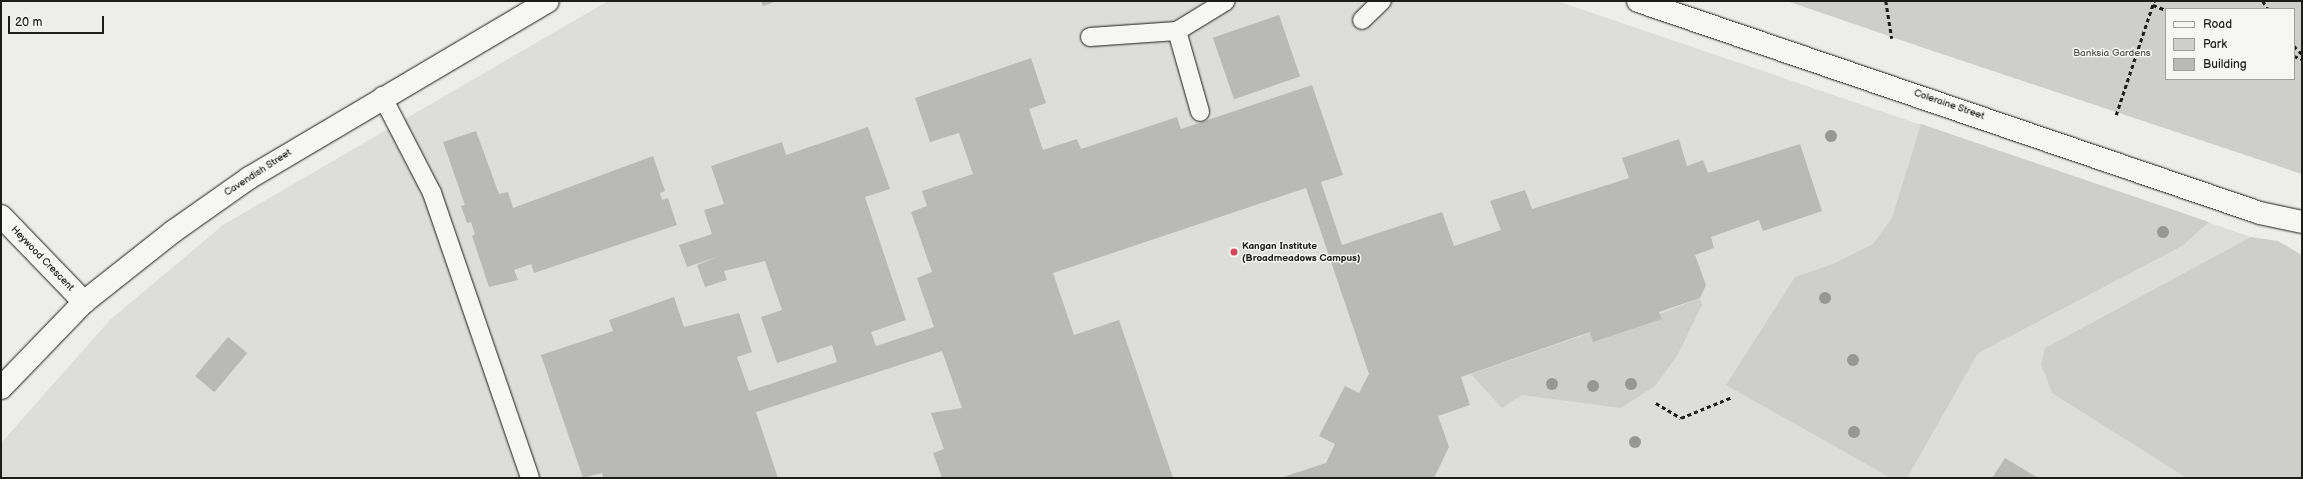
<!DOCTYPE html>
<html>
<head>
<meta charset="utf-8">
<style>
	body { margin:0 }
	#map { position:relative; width:2303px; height:479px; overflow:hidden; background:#edede9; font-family:"Balsamiq Sans",sans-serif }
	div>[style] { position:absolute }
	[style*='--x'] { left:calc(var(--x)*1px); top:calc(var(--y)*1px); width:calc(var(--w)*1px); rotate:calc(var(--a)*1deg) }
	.built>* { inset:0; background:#ddddda }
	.green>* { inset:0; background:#cececb }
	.building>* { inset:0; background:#b9b9b6; transform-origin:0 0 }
	.path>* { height:2.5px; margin-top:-1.25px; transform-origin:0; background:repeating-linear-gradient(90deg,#1c1c1c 0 4px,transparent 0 7px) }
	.roads { filter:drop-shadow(0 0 1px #1c1c1c) drop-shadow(0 0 1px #1c1c1c) }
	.lane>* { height:18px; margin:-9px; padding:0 9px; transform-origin:9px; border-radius:9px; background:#f6f6f2 }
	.street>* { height:22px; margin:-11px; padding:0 11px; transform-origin:11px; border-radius:11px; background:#f6f6f2 }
	.trees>* { width:12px; height:12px; margin:-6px; border-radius:50%; background:#979795 }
	.dots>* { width:11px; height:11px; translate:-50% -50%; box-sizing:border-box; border:2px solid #f6f6f2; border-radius:50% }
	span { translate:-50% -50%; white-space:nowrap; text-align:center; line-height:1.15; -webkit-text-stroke:3px #f6f6f2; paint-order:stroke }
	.park-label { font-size:10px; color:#515151 }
	.street-label { font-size:10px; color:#1c1c1c }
	.poi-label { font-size:10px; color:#1c1c1c; font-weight:700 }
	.left { translate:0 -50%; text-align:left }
	.frame { position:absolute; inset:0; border:2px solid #1c1c1c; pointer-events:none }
	.legend { position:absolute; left:2165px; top:8px; width:130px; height:72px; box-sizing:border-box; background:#f6f6f2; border:1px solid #9f9f9c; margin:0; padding:5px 7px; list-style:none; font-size:12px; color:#1c1c1c }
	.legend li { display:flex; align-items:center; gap:8px; height:20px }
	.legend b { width:20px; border:1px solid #9f9f9c }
	.scale { position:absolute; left:8px; top:16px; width:96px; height:18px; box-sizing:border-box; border:2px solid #1c1c1c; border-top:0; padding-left:5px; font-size:12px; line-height:14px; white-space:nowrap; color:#1c1c1c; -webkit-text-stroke:3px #f6f6f2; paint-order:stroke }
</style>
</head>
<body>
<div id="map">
	<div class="built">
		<div style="clip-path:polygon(608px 1px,1557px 1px,2251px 237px,2302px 267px,2302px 478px,1px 478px,1px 443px,110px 320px,223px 225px)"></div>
	</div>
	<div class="green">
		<div style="clip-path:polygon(evenodd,1787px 1px,2302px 1px,2302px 174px,1927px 49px,1787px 1px,2166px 9px,2294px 9px,2294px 79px,2166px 79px,2166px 9px)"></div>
		<div style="clip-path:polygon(1921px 124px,2209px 222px,2182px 246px,1978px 353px,1907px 478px,1891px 478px,1726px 385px,1795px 277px,1833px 264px,1873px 244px,1892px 218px)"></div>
		<div style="clip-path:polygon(2251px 237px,2278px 241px,2302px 255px,2302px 478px,2187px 478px,2052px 393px,2041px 364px,2045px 348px)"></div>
		<div style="clip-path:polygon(1700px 298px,1702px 305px,1677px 356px,1655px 386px,1621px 408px,1522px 395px,1502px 408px,1471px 374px,1590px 333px,1593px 341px)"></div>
	</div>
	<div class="building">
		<div style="clip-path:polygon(761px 1px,777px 1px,763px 6px)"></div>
		<div style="left:1279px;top:15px;width:65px;height:70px;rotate:71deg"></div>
		<div style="clip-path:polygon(1031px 58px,1046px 103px,1029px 109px,1043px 150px,1077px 139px,1081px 149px,1177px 117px,1181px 129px,1312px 85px,1343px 175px,1321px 182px,1342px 245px,1442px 212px,1454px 246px,1501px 230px,1490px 201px,1525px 190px,1532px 209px,1629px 178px,1622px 158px,1679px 139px,1687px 166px,1703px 160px,1708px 173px,1800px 144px,1822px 211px,1763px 231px,1759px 220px,1711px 237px,1714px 248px,1695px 255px,1706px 285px,1700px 298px,1659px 312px,1662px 319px,1593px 342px,1590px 332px,1461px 377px,1470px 405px,1438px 416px,1449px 447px,1434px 478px,1280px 478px,1326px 463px,1335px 444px,1319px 436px,1345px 386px,1359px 393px,1369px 374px,1306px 188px,1053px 273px,1074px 335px,1119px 320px,1173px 478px,942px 478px,933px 453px,944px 449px,931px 413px,962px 408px,942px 351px,756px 412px,778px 478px,603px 478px,602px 473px,583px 478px,541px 355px,613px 331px,609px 320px,674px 297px,684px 327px,739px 313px,752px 352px,737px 357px,749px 391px,837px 362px,832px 345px,777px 363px,761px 317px,782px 310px,765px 261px,724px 271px,727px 280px,705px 287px,697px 265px,720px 256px,687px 267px,679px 245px,712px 234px,704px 210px,724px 204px,711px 166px,782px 142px,786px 155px,868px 127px,890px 189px,865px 197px,906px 320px,871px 332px,876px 346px,934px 327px,917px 278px,932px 272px,911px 212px,927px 206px,922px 191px,973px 174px,959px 133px,930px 142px,915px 98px)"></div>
		<div style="clip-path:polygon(476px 131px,499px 194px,508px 192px,513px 208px,653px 156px,665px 191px,660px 193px,662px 200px,668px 198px,677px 225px,534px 273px,531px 264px,514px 270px,518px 280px,489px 287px,472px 236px,475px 234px,471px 222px,467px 223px,461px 206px,465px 205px,443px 142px)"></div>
		<div style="left:228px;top:337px;width:25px;height:51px;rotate:40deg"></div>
		<div style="clip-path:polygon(2005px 458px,2038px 478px,1992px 478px)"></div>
	</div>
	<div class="path">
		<div style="--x:1886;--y:1;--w:38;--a:81"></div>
		<div style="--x:2263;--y:1;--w:9;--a:58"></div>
		<div style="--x:2153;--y:5;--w:14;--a:21"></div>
		<div style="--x:2294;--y:46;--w:11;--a:45"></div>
		<div style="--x:2294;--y:56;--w:9;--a:21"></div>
		<div style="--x:2116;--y:115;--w:120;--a:-71.6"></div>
		<div style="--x:1656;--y:403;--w:29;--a:31"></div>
		<div style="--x:1681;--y:418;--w:55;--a:-22.4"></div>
	</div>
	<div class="roads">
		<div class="lane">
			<div style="--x:1362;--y:20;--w:28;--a:-44"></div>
			<div style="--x:1177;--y:31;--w:84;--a:74.1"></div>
			<div style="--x:1090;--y:37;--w:87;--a:-3.9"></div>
			<div style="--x:1177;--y:31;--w:57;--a:-31.5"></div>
			<div style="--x:382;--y:96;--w:109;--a:62.7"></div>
			<div style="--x:432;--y:193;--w:301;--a:71"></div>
		</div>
		<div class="street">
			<div style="--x:1638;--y:1;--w:657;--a:18.82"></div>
			<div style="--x:2260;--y:213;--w:43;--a:12.1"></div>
			<div style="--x:1;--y:216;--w:120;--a:46"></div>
			<div style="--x:1;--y:388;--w:120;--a:-46"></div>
			<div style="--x:84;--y:302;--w:115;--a:-38.3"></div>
			<div style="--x:174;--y:231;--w:92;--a:-35.2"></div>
			<div style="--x:249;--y:178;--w:347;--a:-30.6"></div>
		</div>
	</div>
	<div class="trees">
		<div style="left:1831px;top:136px"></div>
		<div style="left:2163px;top:232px"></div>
		<div style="left:1825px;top:298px"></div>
		<div style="left:1853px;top:360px"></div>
		<div style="left:1552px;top:384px"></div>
		<div style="left:1631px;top:384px"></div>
		<div style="left:1593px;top:386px"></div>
		<div style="left:1854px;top:432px"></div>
		<div style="left:1635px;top:442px"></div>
	</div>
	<div class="dots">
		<div style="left:1234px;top:252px;background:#d1495b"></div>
	</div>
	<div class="park-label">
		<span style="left:2112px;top:54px">Banksia Gardens</span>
	</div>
	<div class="street-label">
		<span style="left:1949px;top:105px;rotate:19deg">Coleraine Street</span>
		<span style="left:258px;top:173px;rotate:-33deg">Cavendish Street</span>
		<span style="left:42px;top:259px;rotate:46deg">Heywood Crescent</span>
	</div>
	<div class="poi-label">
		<span class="left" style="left:1242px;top:252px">Kangan Institute<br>(Broadmeadows Campus)</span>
	</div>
	<div class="frame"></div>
	<ul class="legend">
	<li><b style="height:5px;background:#f6f6f2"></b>Road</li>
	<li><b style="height:11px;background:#cececb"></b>Park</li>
	<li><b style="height:11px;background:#b9b9b6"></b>Building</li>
	</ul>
	<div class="scale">20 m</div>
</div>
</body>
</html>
